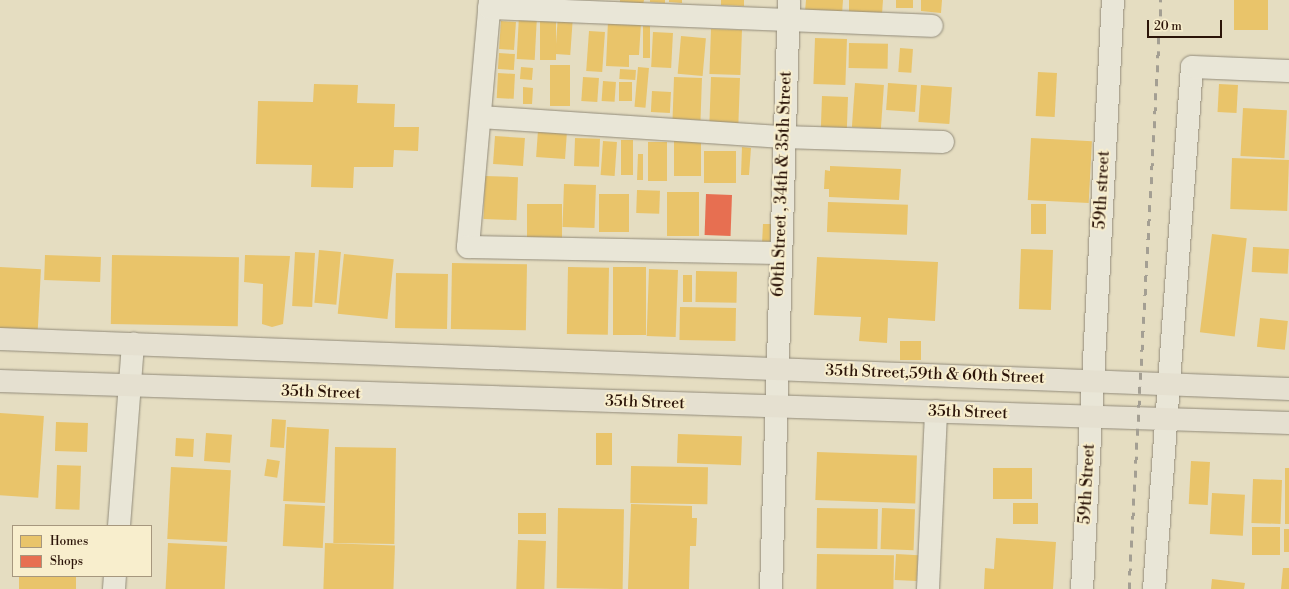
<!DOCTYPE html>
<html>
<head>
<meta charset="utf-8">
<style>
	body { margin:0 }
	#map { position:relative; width:1289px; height:589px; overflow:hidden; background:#e5ddc1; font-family:"Libre Bodoni",serif }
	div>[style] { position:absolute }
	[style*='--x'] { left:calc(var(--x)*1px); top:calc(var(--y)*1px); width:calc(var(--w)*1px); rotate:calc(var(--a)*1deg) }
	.homes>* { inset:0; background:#e9c46a; transform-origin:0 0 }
	.shops>* { inset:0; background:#e76f51; transform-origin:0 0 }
	.roads { filter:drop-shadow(0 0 1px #928b7a) drop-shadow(0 0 1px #928b7a) }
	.minor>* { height:22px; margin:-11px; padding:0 11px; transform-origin:11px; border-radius:11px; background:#e9e6d7 }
	.primary>* { height:22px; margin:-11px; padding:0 11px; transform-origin:11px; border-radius:11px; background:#e5e0d0 }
	.rail>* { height:3px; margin-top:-1.5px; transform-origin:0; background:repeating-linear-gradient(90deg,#a49f93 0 7px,transparent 0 14px) }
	span { translate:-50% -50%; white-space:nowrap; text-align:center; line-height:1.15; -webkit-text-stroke:4px #f8eecd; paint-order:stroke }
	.street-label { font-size:16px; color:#2b1408 }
	.legend { position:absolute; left:12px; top:525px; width:140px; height:52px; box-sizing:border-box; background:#f8eecd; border:1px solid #a6977e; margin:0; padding:5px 7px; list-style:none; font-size:12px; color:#2b1408 }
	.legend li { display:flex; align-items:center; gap:8px; height:20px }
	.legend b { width:20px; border:1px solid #a6977e }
	.scale { position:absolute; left:1147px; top:20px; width:75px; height:18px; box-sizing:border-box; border:2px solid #2b1408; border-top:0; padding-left:5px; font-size:12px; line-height:14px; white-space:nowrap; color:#2b1408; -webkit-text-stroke:3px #f8eecd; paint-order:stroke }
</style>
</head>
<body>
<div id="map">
	<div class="homes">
		<div style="clip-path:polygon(620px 0,644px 0,643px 5px,620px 3px)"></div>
		<div style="clip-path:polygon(650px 0,665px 0,665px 3px,650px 2px)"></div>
		<div style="clip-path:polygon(669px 0,682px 0,682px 3px,669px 2px)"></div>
		<div style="clip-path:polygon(721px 0,744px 0,744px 6px,721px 5px)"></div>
		<div style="clip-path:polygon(806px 0,843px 0,842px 14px,805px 12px)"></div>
		<div style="clip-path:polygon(849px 0,883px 0,882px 14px,849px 12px)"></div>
		<div style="left:896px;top:0;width:17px;height:8px"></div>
		<div style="clip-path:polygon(921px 0,942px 0,941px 13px,921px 11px)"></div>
		<div style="left:1234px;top:0;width:34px;height:30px"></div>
		<div style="left:519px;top:15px;width:18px;height:44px;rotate:3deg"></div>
		<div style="left:540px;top:15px;width:16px;height:45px"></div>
		<div style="left:558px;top:15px;width:15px;height:39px;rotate:4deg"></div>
		<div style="left:501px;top:21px;width:15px;height:28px;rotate:4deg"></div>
		<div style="clip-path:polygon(608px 21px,641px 23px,639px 55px,629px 55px,629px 67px,606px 66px)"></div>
		<div style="left:643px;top:26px;width:7px;height:32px"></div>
		<div style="left:711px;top:29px;width:31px;height:45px;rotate:2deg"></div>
		<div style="left:589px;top:31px;width:16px;height:40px;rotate:4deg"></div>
		<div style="left:653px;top:32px;width:20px;height:35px;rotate:3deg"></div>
		<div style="left:681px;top:36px;width:25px;height:38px;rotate:5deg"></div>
		<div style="left:815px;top:38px;width:32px;height:46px;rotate:2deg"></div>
		<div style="left:849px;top:43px;width:39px;height:25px;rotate:1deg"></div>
		<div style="left:900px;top:48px;width:13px;height:24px;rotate:4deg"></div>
		<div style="left:499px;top:53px;width:16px;height:16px;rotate:4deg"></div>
		<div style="left:550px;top:65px;width:20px;height:41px"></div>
		<div style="left:521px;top:67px;width:12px;height:12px;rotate:5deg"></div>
		<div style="left:638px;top:67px;width:11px;height:40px;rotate:5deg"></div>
		<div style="left:620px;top:69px;width:16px;height:10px;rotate:4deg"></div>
		<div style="left:1038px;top:72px;width:19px;height:44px;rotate:3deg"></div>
		<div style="left:498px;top:73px;width:17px;height:25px;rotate:3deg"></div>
		<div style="left:583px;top:77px;width:16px;height:24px;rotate:4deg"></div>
		<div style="left:674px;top:77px;width:28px;height:42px;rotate:2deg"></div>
		<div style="left:711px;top:77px;width:29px;height:45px;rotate:2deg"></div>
		<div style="left:603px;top:81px;width:13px;height:20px;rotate:4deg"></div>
		<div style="left:619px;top:82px;width:13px;height:19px"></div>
		<div style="left:855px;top:83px;width:29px;height:44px;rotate:4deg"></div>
		<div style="left:888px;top:83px;width:29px;height:27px;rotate:4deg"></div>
		<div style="clip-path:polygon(314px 84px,358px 85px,357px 103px,395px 104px,394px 127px,419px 127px,418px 151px,394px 150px,393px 167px,354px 167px,353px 188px,311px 187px,312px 165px,256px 164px,258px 101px,313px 102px)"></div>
		<div style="left:1219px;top:84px;width:19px;height:28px;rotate:3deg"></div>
		<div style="left:921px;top:85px;width:31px;height:37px;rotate:4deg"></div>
		<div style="clip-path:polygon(523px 87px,533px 88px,532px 104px,523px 104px)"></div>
		<div style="left:652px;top:91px;width:19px;height:21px;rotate:3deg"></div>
		<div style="left:822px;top:96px;width:26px;height:31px;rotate:2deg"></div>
		<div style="left:1243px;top:108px;width:44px;height:48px;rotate:3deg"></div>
		<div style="left:538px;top:130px;width:29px;height:27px;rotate:4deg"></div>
		<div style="left:495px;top:136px;width:30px;height:28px;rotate:4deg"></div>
		<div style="left:575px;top:138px;width:25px;height:28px;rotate:2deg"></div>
		<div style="left:1031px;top:138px;width:61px;height:62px;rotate:3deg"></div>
		<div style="left:621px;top:140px;width:12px;height:35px"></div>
		<div style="left:674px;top:140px;width:27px;height:36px"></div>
		<div style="left:603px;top:141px;width:14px;height:34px;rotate:4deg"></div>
		<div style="left:648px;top:142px;width:19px;height:39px"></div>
		<div style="clip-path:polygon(742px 147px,751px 148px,749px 175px,741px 175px)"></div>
		<div style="left:704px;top:151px;width:32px;height:32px"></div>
		<div style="clip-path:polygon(638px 154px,643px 154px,643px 180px,637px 180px)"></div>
		<div style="left:1232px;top:158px;width:57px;height:51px;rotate:2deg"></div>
		<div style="clip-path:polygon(830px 166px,901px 169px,899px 200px,829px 197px,829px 189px,824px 189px,825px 170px,830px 171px)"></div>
		<div style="left:485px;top:176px;width:33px;height:43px;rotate:2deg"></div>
		<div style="left:564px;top:184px;width:32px;height:43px;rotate:2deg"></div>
		<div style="left:637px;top:190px;width:23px;height:23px;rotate:2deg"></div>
		<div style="left:667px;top:192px;width:32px;height:44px"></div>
		<div style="left:599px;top:194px;width:30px;height:38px"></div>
		<div style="left:828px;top:202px;width:80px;height:30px;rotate:2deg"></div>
		<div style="left:527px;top:204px;width:35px;height:43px"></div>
		<div style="left:1031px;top:204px;width:15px;height:30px"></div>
		<div style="clip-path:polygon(763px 224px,772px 224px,770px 244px,762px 244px)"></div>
		<div style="left:1212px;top:234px;width:35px;height:99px;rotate:7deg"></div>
		<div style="left:1253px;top:247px;width:36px;height:25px;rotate:3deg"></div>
		<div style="left:1021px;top:249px;width:32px;height:60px;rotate:2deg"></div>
		<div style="left:319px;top:250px;width:22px;height:53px;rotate:5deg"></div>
		<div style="left:295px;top:252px;width:20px;height:54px;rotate:3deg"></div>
		<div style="left:344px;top:254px;width:50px;height:60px;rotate:6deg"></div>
		<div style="left:45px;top:255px;width:56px;height:25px;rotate:2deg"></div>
		<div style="left:112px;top:255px;width:127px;height:69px;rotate:1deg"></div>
		<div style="clip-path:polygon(245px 255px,290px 256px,283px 324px,272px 327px,262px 324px,263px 284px,244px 282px)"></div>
		<div style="clip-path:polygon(817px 257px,938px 262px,935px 321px,888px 318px,887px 343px,859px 341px,861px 317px,814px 315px)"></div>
		<div style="left:452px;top:263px;width:75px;height:66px;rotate:1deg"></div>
		<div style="left:0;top:267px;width:41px;height:62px;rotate:3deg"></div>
		<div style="left:568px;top:267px;width:41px;height:67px;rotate:1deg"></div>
		<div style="left:613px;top:267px;width:33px;height:68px"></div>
		<div style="left:649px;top:269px;width:29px;height:67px;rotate:2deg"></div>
		<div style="left:696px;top:271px;width:41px;height:31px;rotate:1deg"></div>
		<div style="left:396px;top:273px;width:52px;height:55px;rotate:1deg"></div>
		<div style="left:683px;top:275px;width:9px;height:27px"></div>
		<div style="left:680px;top:307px;width:56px;height:33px;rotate:1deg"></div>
		<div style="left:1260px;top:318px;width:28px;height:29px;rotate:6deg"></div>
		<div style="left:900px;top:341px;width:21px;height:19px"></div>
		<div style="left:0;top:413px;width:44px;height:82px;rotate:4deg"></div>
		<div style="left:272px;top:419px;width:14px;height:28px;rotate:4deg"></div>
		<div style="left:56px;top:422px;width:32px;height:29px;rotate:2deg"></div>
		<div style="left:287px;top:427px;width:42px;height:74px;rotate:3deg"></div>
		<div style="left:206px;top:433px;width:26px;height:28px;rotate:4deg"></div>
		<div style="left:596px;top:433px;width:16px;height:32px"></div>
		<div style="left:678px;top:434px;width:64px;height:29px;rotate:2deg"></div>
		<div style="left:176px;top:438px;width:18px;height:18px;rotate:3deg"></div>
		<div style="left:335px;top:447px;width:61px;height:96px;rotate:1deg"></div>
		<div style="left:817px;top:452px;width:100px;height:48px;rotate:2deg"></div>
		<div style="left:267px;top:459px;width:13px;height:17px;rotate:9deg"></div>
		<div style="left:1191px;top:461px;width:19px;height:43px;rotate:3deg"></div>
		<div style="left:57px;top:465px;width:24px;height:44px;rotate:2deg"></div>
		<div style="left:631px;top:466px;width:77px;height:37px;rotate:1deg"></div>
		<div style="left:171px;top:467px;width:60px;height:72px;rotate:3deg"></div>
		<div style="left:993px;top:468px;width:39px;height:31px"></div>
		<div style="left:1285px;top:468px;width:4px;height:56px"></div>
		<div style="left:1253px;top:479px;width:29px;height:44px;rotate:2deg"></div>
		<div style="left:1212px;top:493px;width:33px;height:41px;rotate:3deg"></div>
		<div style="left:1013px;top:503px;width:25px;height:21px"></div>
		<div style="left:285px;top:504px;width:40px;height:42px;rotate:3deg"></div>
		<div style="clip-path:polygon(631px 504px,692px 506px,692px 518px,697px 518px,696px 546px,690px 546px,689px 589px,628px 589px)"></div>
		<div style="left:558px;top:508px;width:66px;height:80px;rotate:1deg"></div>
		<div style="left:817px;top:508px;width:61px;height:40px;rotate:1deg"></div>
		<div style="left:882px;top:508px;width:33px;height:41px;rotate:2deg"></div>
		<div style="left:518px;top:513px;width:28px;height:21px"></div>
		<div style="left:1252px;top:527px;width:28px;height:28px"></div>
		<div style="left:1284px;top:529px;width:5px;height:23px"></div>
		<div style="clip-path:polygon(996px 538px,1056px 542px,1053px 589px,984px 589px,985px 568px,994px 569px)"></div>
		<div style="left:518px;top:540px;width:28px;height:49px;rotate:2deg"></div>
		<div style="left:168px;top:543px;width:59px;height:46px;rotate:3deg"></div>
		<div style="left:325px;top:543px;width:70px;height:46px;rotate:2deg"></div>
		<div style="left:817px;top:554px;width:77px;height:35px;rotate:1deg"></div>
		<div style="left:896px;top:554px;width:22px;height:26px;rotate:3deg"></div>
		<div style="clip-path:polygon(1283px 568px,1289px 568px,1289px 589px,1281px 589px)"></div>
		<div style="left:19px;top:576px;width:57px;height:13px"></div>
		<div style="clip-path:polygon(1212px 579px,1245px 583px,1244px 589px,1211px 589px)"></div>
	</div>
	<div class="shops">
		<div style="left:706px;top:194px;width:26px;height:41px;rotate:2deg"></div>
	</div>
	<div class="roads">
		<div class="minor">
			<div style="--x:490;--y:0;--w:248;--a:95.1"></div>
			<div style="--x:468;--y:247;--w:311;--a:1.1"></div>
			<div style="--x:489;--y:8;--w:443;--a:2.3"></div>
			<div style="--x:480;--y:117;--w:304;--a:3.8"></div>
			<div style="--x:783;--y:137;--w:160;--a:1.8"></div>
			<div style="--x:119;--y:526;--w:183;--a:-85.6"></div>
			<div style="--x:114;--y:589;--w:13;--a:-86"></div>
			<div style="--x:771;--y:589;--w:589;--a:-88.25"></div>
			<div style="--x:928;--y:589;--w:178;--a:-87.4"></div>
			<div style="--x:1082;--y:589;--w:590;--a:-86.99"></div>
			<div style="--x:1154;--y:589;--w:523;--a:-85.84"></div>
			<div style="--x:1192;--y:67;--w:97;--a:2.4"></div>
		</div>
		<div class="primary">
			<div style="--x:0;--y:339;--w:1290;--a:2.22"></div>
			<div style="--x:0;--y:381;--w:1290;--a:1.87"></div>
		</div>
	</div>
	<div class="rail">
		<div style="--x:1129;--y:589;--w:590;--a:-86.89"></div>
	</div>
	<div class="street-label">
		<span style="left:782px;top:184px;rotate:-88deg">60th Street , 34th &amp; 35th Street</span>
		<span style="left:1102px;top:190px;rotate:-87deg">59th street</span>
		<span style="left:935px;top:374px;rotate:2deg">35th Street,59th &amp; 60th Street</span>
		<span style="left:321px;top:392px;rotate:2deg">35th Street</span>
		<span style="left:645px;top:402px;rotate:2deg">35th Street</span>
		<span style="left:968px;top:412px;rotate:2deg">35th Street</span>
		<span style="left:1087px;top:484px;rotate:-87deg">59th Street</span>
	</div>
	<ul class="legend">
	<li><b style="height:11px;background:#e9c46a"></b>Homes</li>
	<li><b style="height:11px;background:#e76f51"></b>Shops</li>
	</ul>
	<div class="scale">20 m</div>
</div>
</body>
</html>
